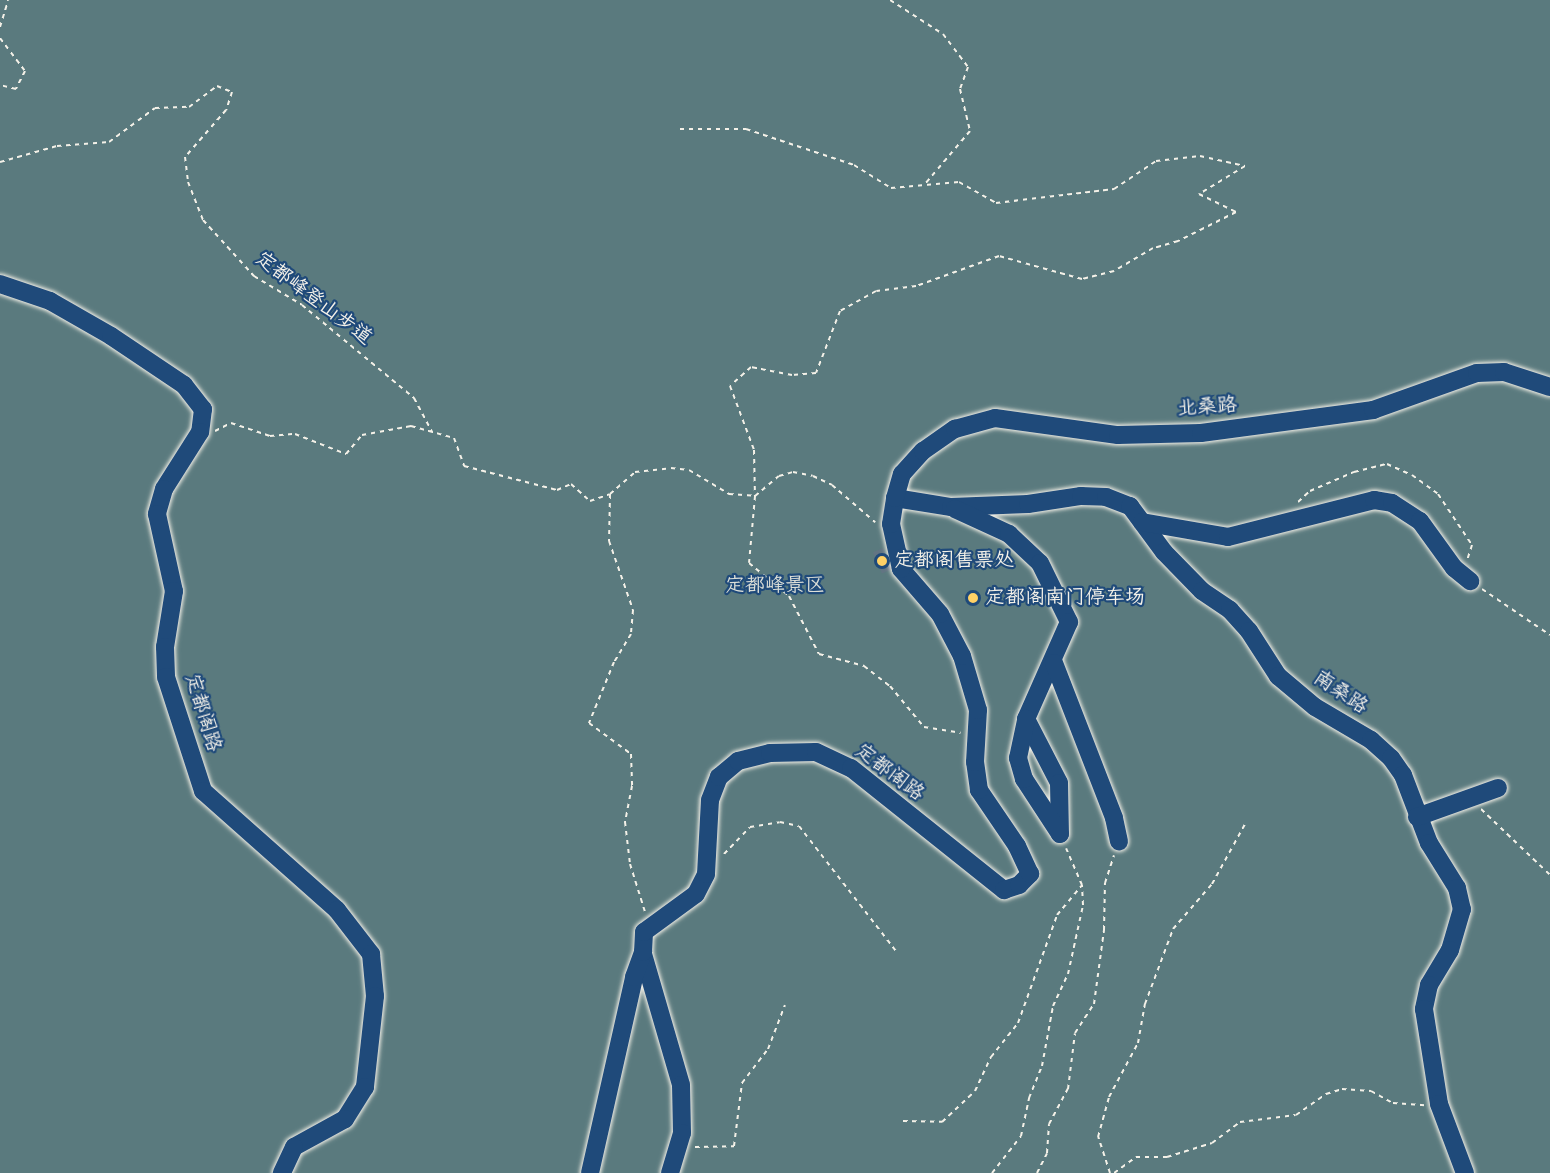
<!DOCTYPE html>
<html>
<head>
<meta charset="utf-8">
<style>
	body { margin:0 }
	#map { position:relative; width:1550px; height:1173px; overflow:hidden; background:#2c537c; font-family:"Indie Flower","LXGW WenKai TC",sans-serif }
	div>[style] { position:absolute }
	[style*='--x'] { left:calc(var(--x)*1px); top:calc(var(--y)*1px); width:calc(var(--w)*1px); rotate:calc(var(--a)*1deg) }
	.green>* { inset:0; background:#5a7a7e; transform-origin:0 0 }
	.building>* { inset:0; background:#627583; transform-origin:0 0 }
	.path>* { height:2px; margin-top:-1px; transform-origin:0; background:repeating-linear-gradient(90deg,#f4f1e8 0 4.5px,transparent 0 9px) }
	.roads { filter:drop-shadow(0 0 2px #f4f1e8) drop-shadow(0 0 2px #f4f1e8) }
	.minor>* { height:18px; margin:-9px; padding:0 9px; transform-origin:9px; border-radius:9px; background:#1f4a7a }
	.dots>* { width:16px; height:16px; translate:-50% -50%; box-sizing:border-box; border:3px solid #1f4a7a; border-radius:50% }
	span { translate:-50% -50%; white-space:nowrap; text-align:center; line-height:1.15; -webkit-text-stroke:4.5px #1f4a7a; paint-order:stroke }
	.street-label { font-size:20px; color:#f4f1e8 }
	.poi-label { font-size:20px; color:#f4f1e8 }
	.left { translate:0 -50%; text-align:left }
	.park-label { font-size:20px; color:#dddfd8 }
</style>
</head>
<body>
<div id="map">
	<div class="green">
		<div style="left:0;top:0;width:1550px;height:1173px"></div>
	</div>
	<div class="building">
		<div style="left:883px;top:548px;width:23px;height:11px;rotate:67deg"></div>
	</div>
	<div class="path">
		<div style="--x:890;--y:0;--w:63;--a:32.7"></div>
		<div style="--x:943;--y:34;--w:41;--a:52.9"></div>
		<div style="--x:968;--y:67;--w:23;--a:110"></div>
		<div style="--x:960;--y:89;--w:43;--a:76.6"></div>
		<div style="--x:970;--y:131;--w:71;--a:130.4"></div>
		<div style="--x:0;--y:27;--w:28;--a:-73"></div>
		<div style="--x:0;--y:38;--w:41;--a:52.9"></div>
		<div style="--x:25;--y:71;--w:20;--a:117"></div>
		<div style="--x:16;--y:89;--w:16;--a:-166"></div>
		<div style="--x:680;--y:129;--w:66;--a:0"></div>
		<div style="--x:746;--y:129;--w:114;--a:18.4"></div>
		<div style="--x:854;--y:165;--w:44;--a:31.9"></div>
		<div style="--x:891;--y:188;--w:68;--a:-5"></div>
		<div style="--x:959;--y:182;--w:43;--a:29.6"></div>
		<div style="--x:996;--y:203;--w:119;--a:-6.8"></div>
		<div style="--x:1114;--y:189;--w:50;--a:-33.7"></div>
		<div style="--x:1156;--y:161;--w:44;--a:-6.5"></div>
		<div style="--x:1200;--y:156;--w:46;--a:12.5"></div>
		<div style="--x:1245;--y:166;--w:54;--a:148.7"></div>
		<div style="--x:1199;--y:194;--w:41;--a:25.9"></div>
		<div style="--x:1236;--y:212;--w:65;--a:153.4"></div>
		<div style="--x:1178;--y:241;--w:26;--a:164"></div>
		<div style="--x:1153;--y:248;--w:45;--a:149.5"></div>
		<div style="--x:1114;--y:271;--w:33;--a:166"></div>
		<div style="--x:1082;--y:279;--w:86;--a:-164.5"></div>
		<div style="--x:999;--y:256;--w:88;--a:160.1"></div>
		<div style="--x:916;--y:286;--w:40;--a:172.9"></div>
		<div style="--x:876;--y:291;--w:41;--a:150.9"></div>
		<div style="--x:840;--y:311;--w:66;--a:111.2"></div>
		<div style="--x:816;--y:373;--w:24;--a:175"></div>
		<div style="--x:792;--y:375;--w:42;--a:-169"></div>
		<div style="--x:751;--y:367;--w:28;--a:138"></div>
		<div style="--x:730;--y:386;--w:68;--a:69.4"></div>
		<div style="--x:754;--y:450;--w:46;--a:88.8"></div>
		<div style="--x:0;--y:162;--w:59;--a:-15.7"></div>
		<div style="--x:57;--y:146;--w:52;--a:-4.4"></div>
		<div style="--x:109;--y:142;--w:57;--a:-36.5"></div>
		<div style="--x:155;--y:108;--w:34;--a:-2"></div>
		<div style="--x:189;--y:107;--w:35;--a:-37"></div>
		<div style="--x:217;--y:86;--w:16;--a:22"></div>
		<div style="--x:232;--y:92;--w:19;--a:108"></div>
		<div style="--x:226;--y:110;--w:62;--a:131.1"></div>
		<div style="--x:185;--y:157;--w:25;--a:83"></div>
		<div style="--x:188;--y:182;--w:41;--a:68.5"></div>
		<div style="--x:203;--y:220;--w:76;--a:47.7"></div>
		<div style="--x:254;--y:276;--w:56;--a:31.1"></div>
		<div style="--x:302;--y:305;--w:146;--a:39.7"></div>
		<div style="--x:414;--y:398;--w:38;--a:62"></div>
		<div style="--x:215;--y:431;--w:18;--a:-27"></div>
		<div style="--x:231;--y:423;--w:41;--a:18.4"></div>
		<div style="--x:270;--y:436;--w:25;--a:-5"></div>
		<div style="--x:295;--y:434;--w:55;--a:21.4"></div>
		<div style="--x:346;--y:454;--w:25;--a:-50"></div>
		<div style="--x:362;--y:435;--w:50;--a:-10.4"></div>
		<div style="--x:411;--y:426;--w:45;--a:15.6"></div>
		<div style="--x:454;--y:438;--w:30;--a:70"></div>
		<div style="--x:464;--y:466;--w:96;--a:14.5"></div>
		<div style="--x:557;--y:490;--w:15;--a:-23"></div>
		<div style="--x:571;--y:484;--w:25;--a:42"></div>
		<div style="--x:590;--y:501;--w:21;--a:-19"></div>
		<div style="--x:610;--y:494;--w:33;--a:-41"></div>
		<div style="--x:635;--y:472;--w:36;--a:-6"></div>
		<div style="--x:671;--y:468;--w:18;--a:6"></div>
		<div style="--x:689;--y:470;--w:47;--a:31"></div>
		<div style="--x:729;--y:494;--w:26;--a:4"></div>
		<div style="--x:755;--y:496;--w:67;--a:95.1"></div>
		<div style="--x:749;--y:563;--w:52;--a:39.5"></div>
		<div style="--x:789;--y:596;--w:65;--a:62.7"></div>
		<div style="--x:819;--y:654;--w:47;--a:14.9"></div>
		<div style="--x:864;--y:666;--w:33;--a:38"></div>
		<div style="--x:890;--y:686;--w:53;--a:50.3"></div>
		<div style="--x:924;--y:727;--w:37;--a:9"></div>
		<div style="--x:610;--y:494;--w:47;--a:91.2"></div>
		<div style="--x:609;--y:541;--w:73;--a:70.8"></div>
		<div style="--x:633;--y:610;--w:24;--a:95"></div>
		<div style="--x:631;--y:634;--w:33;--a:121"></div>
		<div style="--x:614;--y:662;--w:66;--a:112.3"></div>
		<div style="--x:589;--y:723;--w:52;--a:36.4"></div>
		<div style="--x:631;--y:754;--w:32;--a:88"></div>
		<div style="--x:632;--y:786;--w:37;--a:101"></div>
		<div style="--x:625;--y:822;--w:42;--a:83.2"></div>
		<div style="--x:630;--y:864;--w:50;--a:72.6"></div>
		<div style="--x:755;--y:496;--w:31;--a:-40"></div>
		<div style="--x:779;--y:476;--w:15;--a:-16"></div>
		<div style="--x:793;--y:472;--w:20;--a:11"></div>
		<div style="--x:813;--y:476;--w:21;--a:25"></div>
		<div style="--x:832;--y:485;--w:57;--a:40.7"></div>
		<div style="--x:1298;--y:502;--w:16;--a:-43"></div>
		<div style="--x:1310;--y:491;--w:48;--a:-23.4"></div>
		<div style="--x:1354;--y:472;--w:34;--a:-14"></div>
		<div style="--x:1387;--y:464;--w:27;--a:24"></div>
		<div style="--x:1412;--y:475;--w:32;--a:36"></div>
		<div style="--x:1438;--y:494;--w:61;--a:56.3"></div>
		<div style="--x:1472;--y:545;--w:16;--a:108"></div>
		<div style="--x:1482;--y:589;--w:82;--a:34.1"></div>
		<div style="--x:1481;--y:809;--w:95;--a:43.7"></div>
		<div style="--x:724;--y:854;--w:37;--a:-46"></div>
		<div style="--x:750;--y:827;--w:30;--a:-9"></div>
		<div style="--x:780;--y:822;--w:19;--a:12"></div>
		<div style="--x:799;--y:826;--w:158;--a:52.2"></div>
		<div style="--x:903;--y:1121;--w:39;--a:1"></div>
		<div style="--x:942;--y:1122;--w:45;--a:-43.2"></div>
		<div style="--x:975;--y:1091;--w:38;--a:-65"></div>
		<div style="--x:991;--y:1057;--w:43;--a:-51.5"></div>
		<div style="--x:1018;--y:1023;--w:115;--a:-70.1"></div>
		<div style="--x:1057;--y:915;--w:38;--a:-50"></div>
		<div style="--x:695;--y:1147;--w:39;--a:-1"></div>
		<div style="--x:734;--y:1146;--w:64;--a:-82.8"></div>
		<div style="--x:742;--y:1083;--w:43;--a:-52.6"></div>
		<div style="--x:768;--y:1049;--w:47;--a:-68.9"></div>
		<div style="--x:992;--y:1173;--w:47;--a:-51.9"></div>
		<div style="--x:1021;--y:1136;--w:39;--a:-78"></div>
		<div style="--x:1029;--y:1098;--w:35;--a:-68"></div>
		<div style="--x:1042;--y:1066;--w:61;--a:-79.6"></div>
		<div style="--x:1053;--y:1006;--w:35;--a:-65"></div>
		<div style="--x:1068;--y:974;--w:71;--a:-77.7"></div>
		<div style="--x:1083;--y:905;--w:20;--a:-93"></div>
		<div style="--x:1082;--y:885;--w:40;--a:-113.4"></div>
		<div style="--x:1037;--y:1173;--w:22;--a:-63"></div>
		<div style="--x:1047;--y:1153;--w:29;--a:-86"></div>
		<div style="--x:1049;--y:1124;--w:40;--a:-62"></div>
		<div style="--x:1068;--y:1089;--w:56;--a:-82.9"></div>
		<div style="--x:1075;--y:1033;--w:35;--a:-57"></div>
		<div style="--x:1094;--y:1004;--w:75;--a:-82.3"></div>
		<div style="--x:1104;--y:930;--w:47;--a:-88.8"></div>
		<div style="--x:1105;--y:883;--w:29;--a:-72"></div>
		<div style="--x:1110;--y:1173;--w:38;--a:-108"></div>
		<div style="--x:1098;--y:1137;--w:41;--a:-74.6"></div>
		<div style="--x:1109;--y:1097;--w:61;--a:-61.8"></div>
		<div style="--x:1138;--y:1043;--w:40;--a:-80"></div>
		<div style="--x:1145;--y:1004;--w:80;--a:-69.5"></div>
		<div style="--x:1173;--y:929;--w:60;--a:-49.1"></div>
		<div style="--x:1212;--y:884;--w:68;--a:-61.2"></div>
		<div style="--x:1114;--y:1173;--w:27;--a:-36"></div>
		<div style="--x:1136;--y:1157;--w:31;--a:0"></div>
		<div style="--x:1167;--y:1157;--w:47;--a:-17.3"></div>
		<div style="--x:1212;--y:1143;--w:35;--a:-37"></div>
		<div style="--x:1240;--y:1122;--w:56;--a:-7.1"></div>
		<div style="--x:1296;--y:1115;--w:37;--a:-35"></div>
		<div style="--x:1326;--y:1094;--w:17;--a:-17"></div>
		<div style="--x:1342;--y:1089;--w:29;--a:4"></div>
		<div style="--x:1371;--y:1091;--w:25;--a:29"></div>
		<div style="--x:1393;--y:1103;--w:32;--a:4"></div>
	</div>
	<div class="roads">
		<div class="minor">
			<div style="--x:0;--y:284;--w:53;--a:18.8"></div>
			<div style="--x:50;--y:301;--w:70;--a:29.8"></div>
			<div style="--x:111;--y:336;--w:88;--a:33.9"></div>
			<div style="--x:184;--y:385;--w:31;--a:52"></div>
			<div style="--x:203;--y:409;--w:23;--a:97"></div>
			<div style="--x:200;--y:432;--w:67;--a:122.3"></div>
			<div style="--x:164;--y:489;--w:26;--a:106"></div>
			<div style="--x:157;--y:514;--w:79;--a:77.6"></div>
			<div style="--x:174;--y:591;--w:57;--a:99.1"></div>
			<div style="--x:165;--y:647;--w:30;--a:88"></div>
			<div style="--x:166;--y:677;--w:120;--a:72"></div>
			<div style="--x:203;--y:791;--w:179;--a:41.6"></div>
			<div style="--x:337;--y:910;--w:56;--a:52.3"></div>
			<div style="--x:371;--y:954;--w:42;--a:84.6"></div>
			<div style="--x:375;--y:996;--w:92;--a:96.3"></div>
			<div style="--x:365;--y:1087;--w:38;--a:122"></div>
			<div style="--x:345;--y:1119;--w:58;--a:151.2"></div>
			<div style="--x:294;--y:1147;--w:29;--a:115"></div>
			<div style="--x:895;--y:498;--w:57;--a:9.1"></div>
			<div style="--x:951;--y:507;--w:77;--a:-2.2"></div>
			<div style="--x:1028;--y:504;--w:54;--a:-8.6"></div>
			<div style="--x:1081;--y:496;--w:25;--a:2"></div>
			<div style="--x:1106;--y:497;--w:26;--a:21"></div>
			<div style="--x:1130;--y:506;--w:57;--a:53.5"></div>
			<div style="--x:1164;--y:552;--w:54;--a:45.7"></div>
			<div style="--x:1202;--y:591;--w:34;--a:34"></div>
			<div style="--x:1230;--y:610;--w:28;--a:48"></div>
			<div style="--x:1249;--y:631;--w:54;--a:57.2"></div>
			<div style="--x:1278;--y:676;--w:48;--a:40"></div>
			<div style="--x:1315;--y:707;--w:65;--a:30.5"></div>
			<div style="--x:1371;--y:740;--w:27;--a:42"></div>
			<div style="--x:1391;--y:758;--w:21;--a:55"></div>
			<div style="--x:1403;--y:775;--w:73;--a:69.1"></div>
			<div style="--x:1429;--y:843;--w:53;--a:58.1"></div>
			<div style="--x:1457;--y:888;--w:22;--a:77"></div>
			<div style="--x:1462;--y:909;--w:43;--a:106.3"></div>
			<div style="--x:1450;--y:950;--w:41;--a:121"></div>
			<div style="--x:1429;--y:985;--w:25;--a:102"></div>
			<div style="--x:1424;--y:1009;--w:96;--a:81"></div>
			<div style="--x:1439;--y:1104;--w:74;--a:69.4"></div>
			<div style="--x:955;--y:509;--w:60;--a:24.8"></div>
			<div style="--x:1009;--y:534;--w:42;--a:43.1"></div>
			<div style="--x:1040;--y:563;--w:66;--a:63.8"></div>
			<div style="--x:1069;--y:622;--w:106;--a:113.9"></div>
			<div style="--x:1026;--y:719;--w:72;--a:62.7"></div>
			<div style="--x:1059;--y:783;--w:51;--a:88.9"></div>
			<div style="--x:1060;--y:834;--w:66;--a:-123.2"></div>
			<div style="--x:1024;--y:779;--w:22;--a:-106"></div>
			<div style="--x:1018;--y:758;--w:40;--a:-78"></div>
			<div style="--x:1142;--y:522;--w:87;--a:9.9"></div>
			<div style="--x:1228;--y:537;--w:151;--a:-14.2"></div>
			<div style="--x:1374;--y:500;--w:18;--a:9"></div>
			<div style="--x:1392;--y:503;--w:33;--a:33"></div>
			<div style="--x:1420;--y:521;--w:58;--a:54.1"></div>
			<div style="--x:1454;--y:568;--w:21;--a:39"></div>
			<div style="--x:1054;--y:663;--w:166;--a:68.8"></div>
			<div style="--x:1114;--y:818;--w:24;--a:78"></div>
			<div style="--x:1417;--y:817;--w:86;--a:-19.7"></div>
			<div style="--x:643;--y:954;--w:136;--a:73.8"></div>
			<div style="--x:681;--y:1085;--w:48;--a:88.8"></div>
			<div style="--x:682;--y:1133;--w:42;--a:106.7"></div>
			<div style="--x:590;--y:1173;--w:201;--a:-77.3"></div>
			<div style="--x:634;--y:977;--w:27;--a:-70"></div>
			<div style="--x:643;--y:952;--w:20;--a:-87"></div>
			<div style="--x:644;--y:932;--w:64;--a:-36.2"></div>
			<div style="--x:696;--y:894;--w:22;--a:-63"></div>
			<div style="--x:706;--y:874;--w:74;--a:-86.9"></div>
			<div style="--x:710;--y:800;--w:25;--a:-69"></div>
			<div style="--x:719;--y:777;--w:25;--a:-40"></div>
			<div style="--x:738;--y:761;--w:33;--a:-14"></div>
			<div style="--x:770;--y:753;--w:46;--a:-1.2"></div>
			<div style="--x:816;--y:752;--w:38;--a:25"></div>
			<div style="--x:851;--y:768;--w:196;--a:38.6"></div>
			<div style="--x:1004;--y:890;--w:16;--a:-18"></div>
			<div style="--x:1019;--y:885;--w:16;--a:-45"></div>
			<div style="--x:1030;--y:874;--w:31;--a:-115"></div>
			<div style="--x:1017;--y:846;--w:68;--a:-124.2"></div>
			<div style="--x:979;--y:790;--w:28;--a:-98"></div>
			<div style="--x:975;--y:762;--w:52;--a:-86.7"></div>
			<div style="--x:978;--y:710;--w:56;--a:-106.5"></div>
			<div style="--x:962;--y:656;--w:47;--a:-117.6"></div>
			<div style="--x:940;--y:614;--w:60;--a:-130.9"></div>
			<div style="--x:901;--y:569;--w:46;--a:-102.5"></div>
			<div style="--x:891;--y:524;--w:26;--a:-81"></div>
			<div style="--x:895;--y:498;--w:25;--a:-74"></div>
			<div style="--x:902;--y:474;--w:31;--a:-48"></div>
			<div style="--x:923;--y:451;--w:39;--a:-35"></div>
			<div style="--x:955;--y:429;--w:41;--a:-15.4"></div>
			<div style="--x:995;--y:418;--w:124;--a:7.9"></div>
			<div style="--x:1118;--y:435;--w:83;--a:-1.4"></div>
			<div style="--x:1201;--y:433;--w:174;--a:-7.6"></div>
			<div style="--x:1373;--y:410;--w:110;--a:-19.6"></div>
			<div style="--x:1477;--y:373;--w:27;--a:-2"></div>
			<div style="--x:1504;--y:372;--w:48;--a:18.1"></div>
		</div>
	</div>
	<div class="dots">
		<div style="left:882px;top:561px;background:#ffd166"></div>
		<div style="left:973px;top:598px;background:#ffd166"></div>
	</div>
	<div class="street-label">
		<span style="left:313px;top:299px;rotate:37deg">定都峰登山步道</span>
		<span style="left:1207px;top:408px;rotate:-4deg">北桑路</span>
		<span style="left:1340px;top:693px;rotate:34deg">南桑路</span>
		<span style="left:202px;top:713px;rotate:73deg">定都阁路</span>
		<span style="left:889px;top:773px;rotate:37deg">定都阁路</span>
	</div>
	<div class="poi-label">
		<span class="left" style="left:894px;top:561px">定都阁售票处</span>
		<span class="left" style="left:985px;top:598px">定都阁南门停车场</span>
	</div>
	<div class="park-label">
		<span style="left:775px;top:586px">定都峰景区</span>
	</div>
</div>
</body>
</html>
